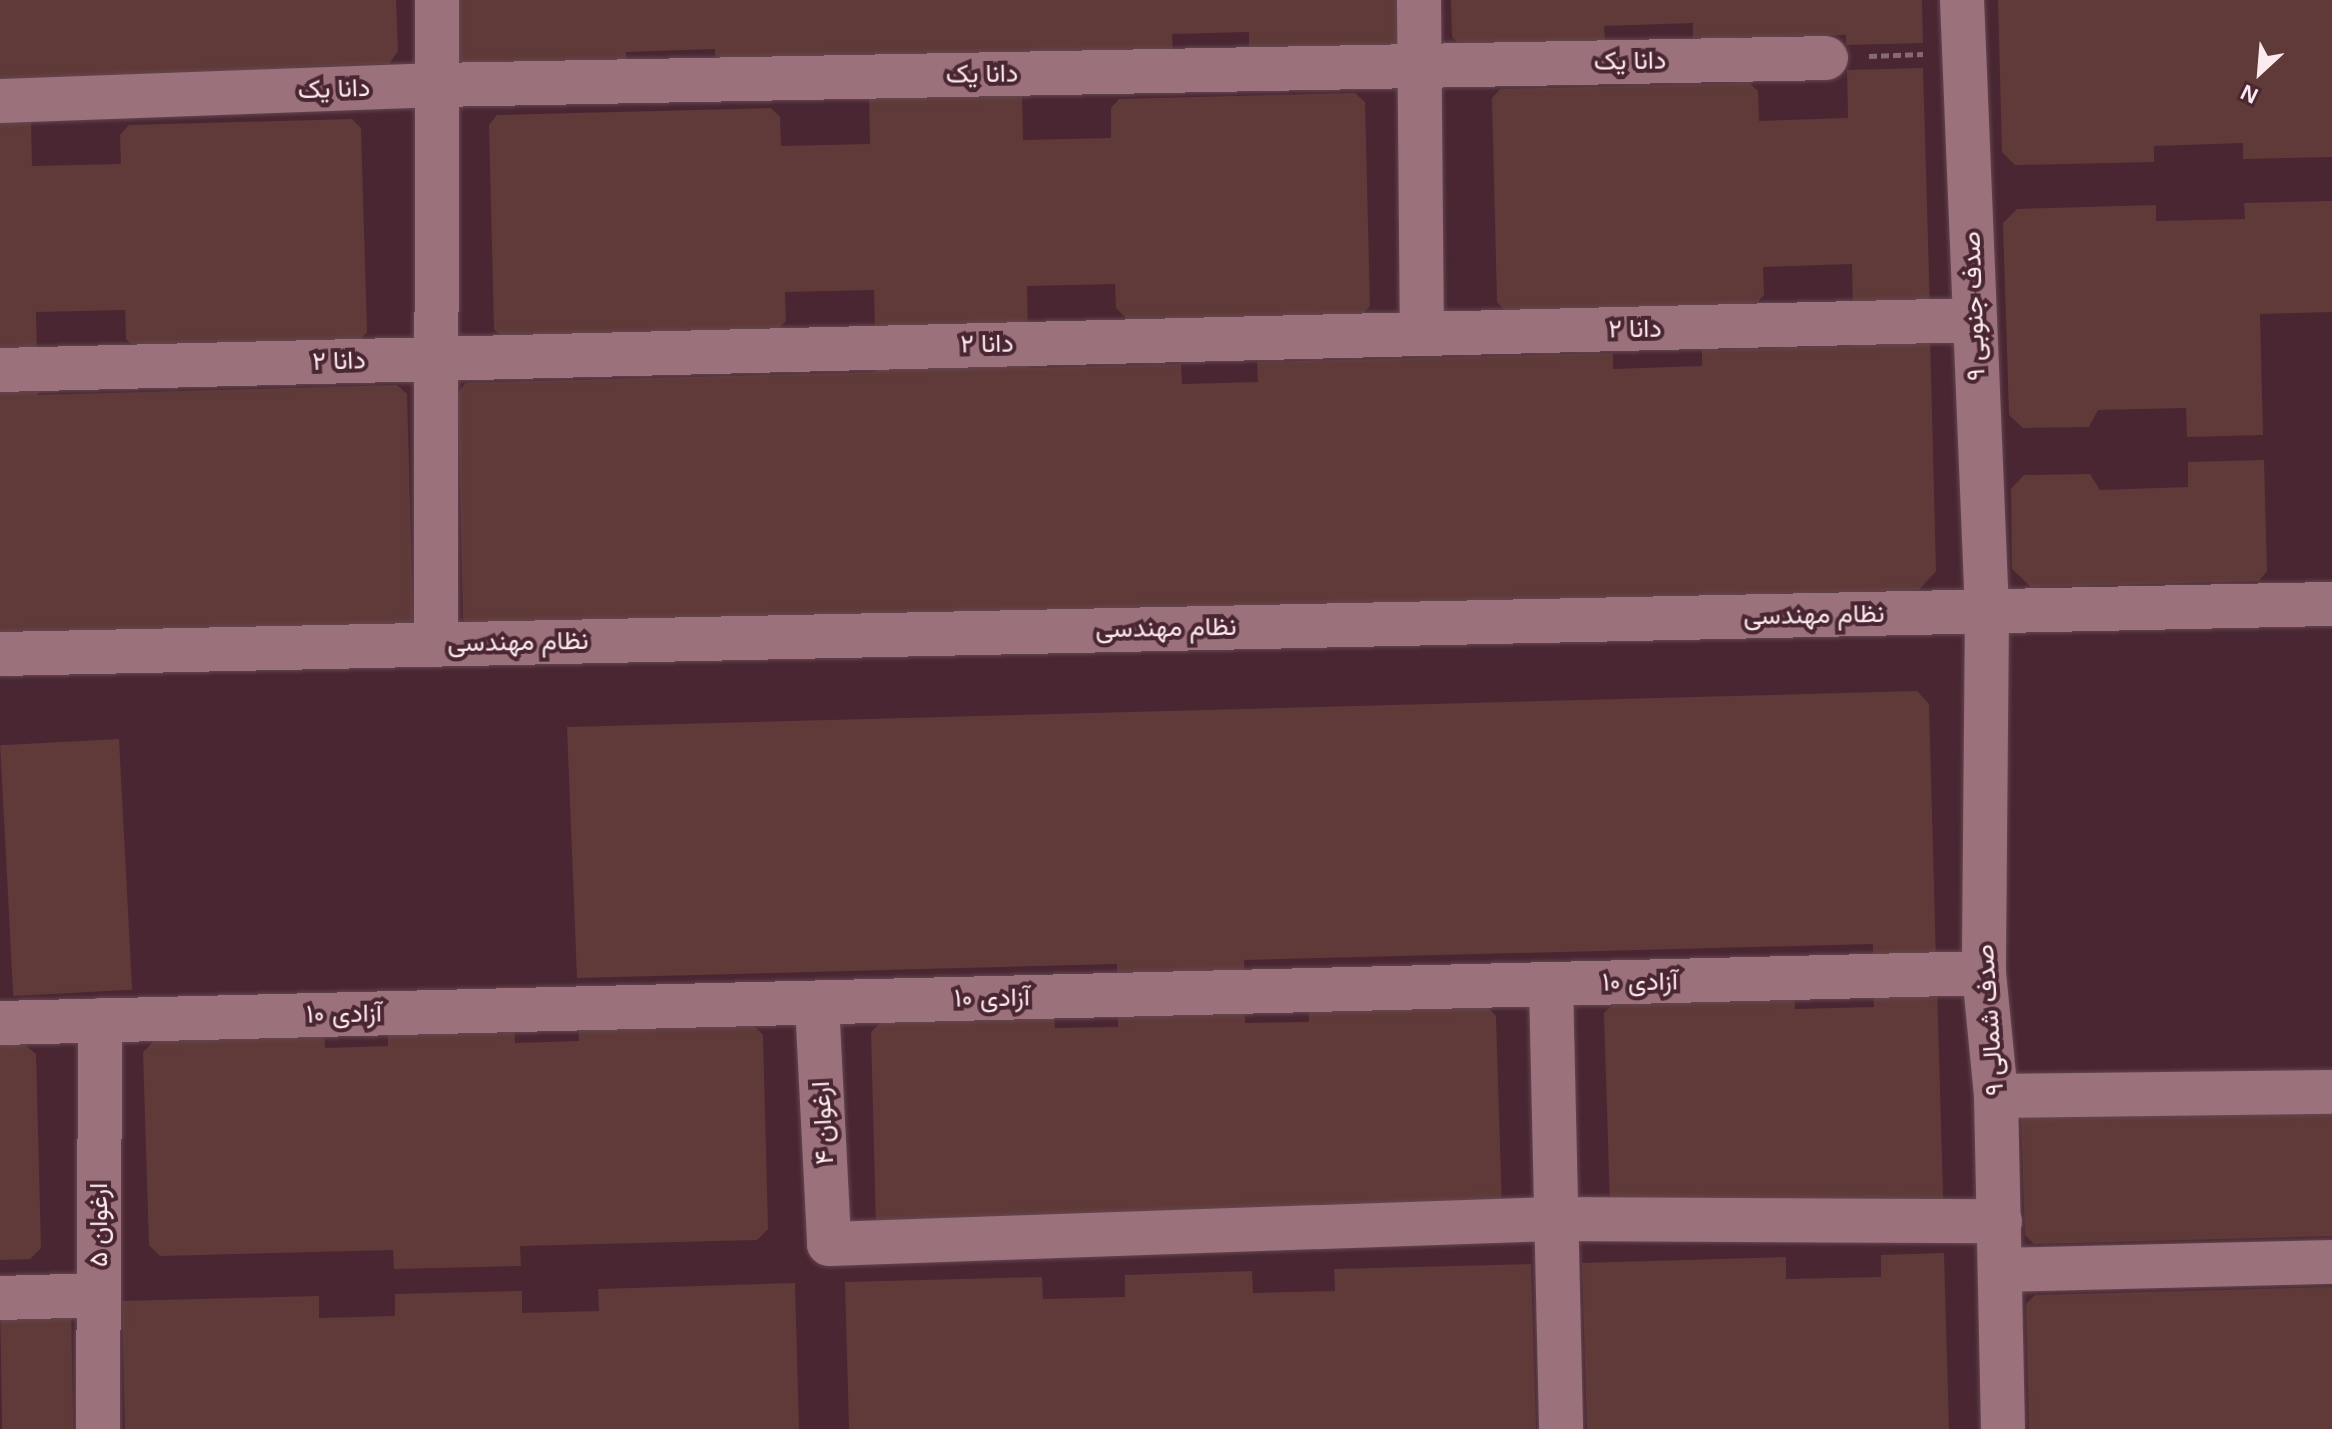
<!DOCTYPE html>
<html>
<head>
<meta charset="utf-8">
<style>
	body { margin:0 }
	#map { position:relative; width:2332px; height:1429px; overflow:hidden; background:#492631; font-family:Helvetica,Vazirmatn,sans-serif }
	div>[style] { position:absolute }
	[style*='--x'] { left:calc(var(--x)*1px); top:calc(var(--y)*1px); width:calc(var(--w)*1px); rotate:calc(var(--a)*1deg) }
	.building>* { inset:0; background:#603a39; transform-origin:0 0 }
	.path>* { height:5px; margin-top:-2.5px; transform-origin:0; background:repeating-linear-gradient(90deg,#876972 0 8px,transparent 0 12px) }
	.roads { filter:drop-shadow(0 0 2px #644651) drop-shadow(0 0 2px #644651) }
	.minor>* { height:44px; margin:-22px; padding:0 22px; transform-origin:22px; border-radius:22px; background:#9b717c }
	span { translate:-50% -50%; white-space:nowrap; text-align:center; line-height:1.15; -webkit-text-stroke:8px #492631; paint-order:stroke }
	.street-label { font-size:26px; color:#fdeaef }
	.north { position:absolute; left:2220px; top:32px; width:80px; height:80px; -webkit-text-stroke:6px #492631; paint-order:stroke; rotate:206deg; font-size:22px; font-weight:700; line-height:32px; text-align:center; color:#fdeaef }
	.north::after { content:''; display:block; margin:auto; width:28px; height:36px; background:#fdeaef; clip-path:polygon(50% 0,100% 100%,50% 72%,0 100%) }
</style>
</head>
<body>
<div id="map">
	<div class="building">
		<div style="clip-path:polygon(0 0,396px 0,398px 51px,389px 64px,296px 67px,296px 76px,0 94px)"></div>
		<div style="clip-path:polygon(447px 0,1400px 0,1401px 38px,1392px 48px,1249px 51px,1249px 32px,1172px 34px,1173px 53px,715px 65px,715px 49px,626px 52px,627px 68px,550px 70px,550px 61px,458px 63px)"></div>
		<div style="clip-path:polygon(1451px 0,1922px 0,1923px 43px,1846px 45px,1846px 35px,1693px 39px,1693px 23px,1604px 26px,1605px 42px,1461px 46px,1452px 37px)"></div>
		<div style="clip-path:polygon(1998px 0,2332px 0,2332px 157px,2243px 159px,2243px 143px,2154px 146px,2154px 162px,2015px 165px,2002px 152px)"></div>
		<div style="clip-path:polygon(1923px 68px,1930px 310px,1853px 312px,1852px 264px,1763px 267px,1764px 295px,1755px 305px,1506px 312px,1497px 302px,1492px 98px,1500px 89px,1749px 83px,1758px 91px,1759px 121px,1848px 118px,1847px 70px)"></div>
		<div style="clip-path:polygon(1022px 92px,1023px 140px,1111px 138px,1111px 108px,1119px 99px,1355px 93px,1365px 102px,1370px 306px,1362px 315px,1130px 322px,1116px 308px,1115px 284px,1027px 286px,1028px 334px,875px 338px,874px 290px,785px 292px,786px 321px,777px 330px,503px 338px,494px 329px,489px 125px,497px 115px,771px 108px,780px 117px,781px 146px,870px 144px,869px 96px)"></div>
		<div style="clip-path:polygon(31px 118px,32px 166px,121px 164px,120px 135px,129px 125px,352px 119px,361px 128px,367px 332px,358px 342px,135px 348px,126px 339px,125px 310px,36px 312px,37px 360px,0 361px,0 119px)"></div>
		<div style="clip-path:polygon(2332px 201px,2332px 312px,2260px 314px,2263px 435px,2187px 437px,2186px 408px,2098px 410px,2089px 427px,2023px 428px,2009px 415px,2003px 223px,2017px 209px,2156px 205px,2156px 221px,2245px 219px,2244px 203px)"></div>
		<div style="clip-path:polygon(1930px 335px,1936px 571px,1919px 590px,473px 628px,463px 619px,458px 392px,466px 383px,876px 372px,876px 363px,1028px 359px,1029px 368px,1181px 364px,1182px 384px,1258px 382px,1257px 362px,1613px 353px,1613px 369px,1702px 366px,1702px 350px,1854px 346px,1854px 337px)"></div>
		<div style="clip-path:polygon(38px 385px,38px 395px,397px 385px,407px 394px,413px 620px,404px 630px,0 640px,0 386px)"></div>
		<div style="clip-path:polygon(2264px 460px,2267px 571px,2259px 581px,2031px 587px,2012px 569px,2011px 489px,2024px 475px,2090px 474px,2100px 490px,2188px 487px,2188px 462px)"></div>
		<div style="clip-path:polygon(1917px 691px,1929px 704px,1936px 961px,1873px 963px,1873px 944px,1244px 960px,1245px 979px,1117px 983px,1117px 964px,577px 978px,567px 727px)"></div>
		<div style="left:119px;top:739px;width:251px;height:119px;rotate:87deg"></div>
		<div style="clip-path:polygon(1937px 986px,1944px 1228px,1610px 1207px,1604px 1013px,1615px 1002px,1794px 990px,1795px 1009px,1874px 1007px,1873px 988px)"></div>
		<div style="clip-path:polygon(1308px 1003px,1485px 1005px,1496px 1016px,1502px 1210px,876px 1226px,871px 1032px,882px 1021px,1054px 1009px,1055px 1028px,1118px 1027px,1118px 1008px,1245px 1004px,1245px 1023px,1309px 1022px)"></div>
		<div style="clip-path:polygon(578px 1022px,752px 1024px,763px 1035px,768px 1229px,757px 1240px,520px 1246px,521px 1266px,394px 1269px,393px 1250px,160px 1256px,149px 1245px,143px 1052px,155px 1040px,324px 1029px,325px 1048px,388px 1046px,388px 1027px,514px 1024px,515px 1043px,579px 1041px)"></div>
		<div style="clip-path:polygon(0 1042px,24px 1044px,36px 1054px,41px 1248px,30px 1259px,0 1260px)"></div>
		<div style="clip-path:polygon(2332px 1103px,2332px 1236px,2034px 1244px,2025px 1235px,2021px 1118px,2029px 1111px)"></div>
		<div style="clip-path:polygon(1944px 1253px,1949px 1429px,1587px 1429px,1582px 1263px,1786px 1257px,1786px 1279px,1881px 1277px,1881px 1255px)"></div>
		<div style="clip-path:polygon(1531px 1264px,1536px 1429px,849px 1429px,845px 1282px,1042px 1277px,1043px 1299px,1125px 1297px,1125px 1275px,1252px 1271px,1253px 1293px,1335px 1291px,1334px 1269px)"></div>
		<div style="clip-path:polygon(795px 1283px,799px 1429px,125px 1429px,122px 1301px,319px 1296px,319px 1318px,395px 1316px,395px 1294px,522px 1291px,522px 1313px,599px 1311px,598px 1289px)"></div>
		<div style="clip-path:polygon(2332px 1287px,2332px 1429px,2029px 1429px,2026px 1304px,2035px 1295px)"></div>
		<div style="left:71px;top:1302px;width:127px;height:71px;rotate:89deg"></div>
	</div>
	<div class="path">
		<div style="--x:1869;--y:56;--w:54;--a:-2.1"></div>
	</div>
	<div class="roads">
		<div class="minor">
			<div style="--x:1419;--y:0;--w:334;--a:89.5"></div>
			<div style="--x:1962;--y:0;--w:612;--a:87.66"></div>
			<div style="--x:1987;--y:611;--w:362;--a:90.5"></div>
			<div style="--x:1984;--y:973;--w:124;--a:84.4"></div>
			<div style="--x:1996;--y:1096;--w:333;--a:88.8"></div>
			<div style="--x:0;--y:101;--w:437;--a:-2.1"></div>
			<div style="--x:437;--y:85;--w:1389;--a:-1.11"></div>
			<div style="--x:0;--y:370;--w:1975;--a:-1.45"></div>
			<div style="--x:436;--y:643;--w:643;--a:-89.91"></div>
			<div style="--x:0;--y:654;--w:2333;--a:-1.23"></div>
			<div style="--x:1551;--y:984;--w:445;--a:88.7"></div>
			<div style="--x:817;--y:1003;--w:241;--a:87.1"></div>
			<div style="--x:829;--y:1244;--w:723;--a:-1.98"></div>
			<div style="--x:1552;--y:1219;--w:448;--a:0.3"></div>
			<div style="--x:0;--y:1023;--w:1985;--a:-1.44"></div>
			<div style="--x:1996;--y:1096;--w:336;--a:-0.7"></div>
			<div style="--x:2001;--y:1270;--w:331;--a:-1.4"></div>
			<div style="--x:0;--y:1298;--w:99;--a:-1.7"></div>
			<div style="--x:98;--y:1429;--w:409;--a:-89.7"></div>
		</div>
	</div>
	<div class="street-label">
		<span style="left:1630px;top:61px;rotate:-1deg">دانا یک</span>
		<span style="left:982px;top:74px;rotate:-1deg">دانا یک</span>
		<span style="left:334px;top:89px;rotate:-2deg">دانا یک</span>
		<span style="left:1974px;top:306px;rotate:-92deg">صدف جنوبی ۹</span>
		<span style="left:1635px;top:329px;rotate:-1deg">دانا ۲</span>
		<span style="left:987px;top:344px;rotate:-1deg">دانا ۲</span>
		<span style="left:339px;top:361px;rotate:-2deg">دانا ۲</span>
		<span style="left:1814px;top:615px;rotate:-1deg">نظام مهندسی</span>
		<span style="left:1166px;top:628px;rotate:-1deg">نظام مهندسی</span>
		<span style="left:518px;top:642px;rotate:-1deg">نظام مهندسی</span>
		<span style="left:1640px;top:982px;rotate:-1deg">آزادی ۱۰</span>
		<span style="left:992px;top:998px;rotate:-1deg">آزادی ۱۰</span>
		<span style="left:344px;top:1014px;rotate:-1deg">آزادی ۱۰</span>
		<span style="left:1990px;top:1020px;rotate:-94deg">صدف شمالی ۹</span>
		<span style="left:823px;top:1123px;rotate:-93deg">ارغوان ۴</span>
		<span style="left:99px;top:1225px;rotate:-90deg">ارغوان ۵</span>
	</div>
	<div class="north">N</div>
</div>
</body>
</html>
